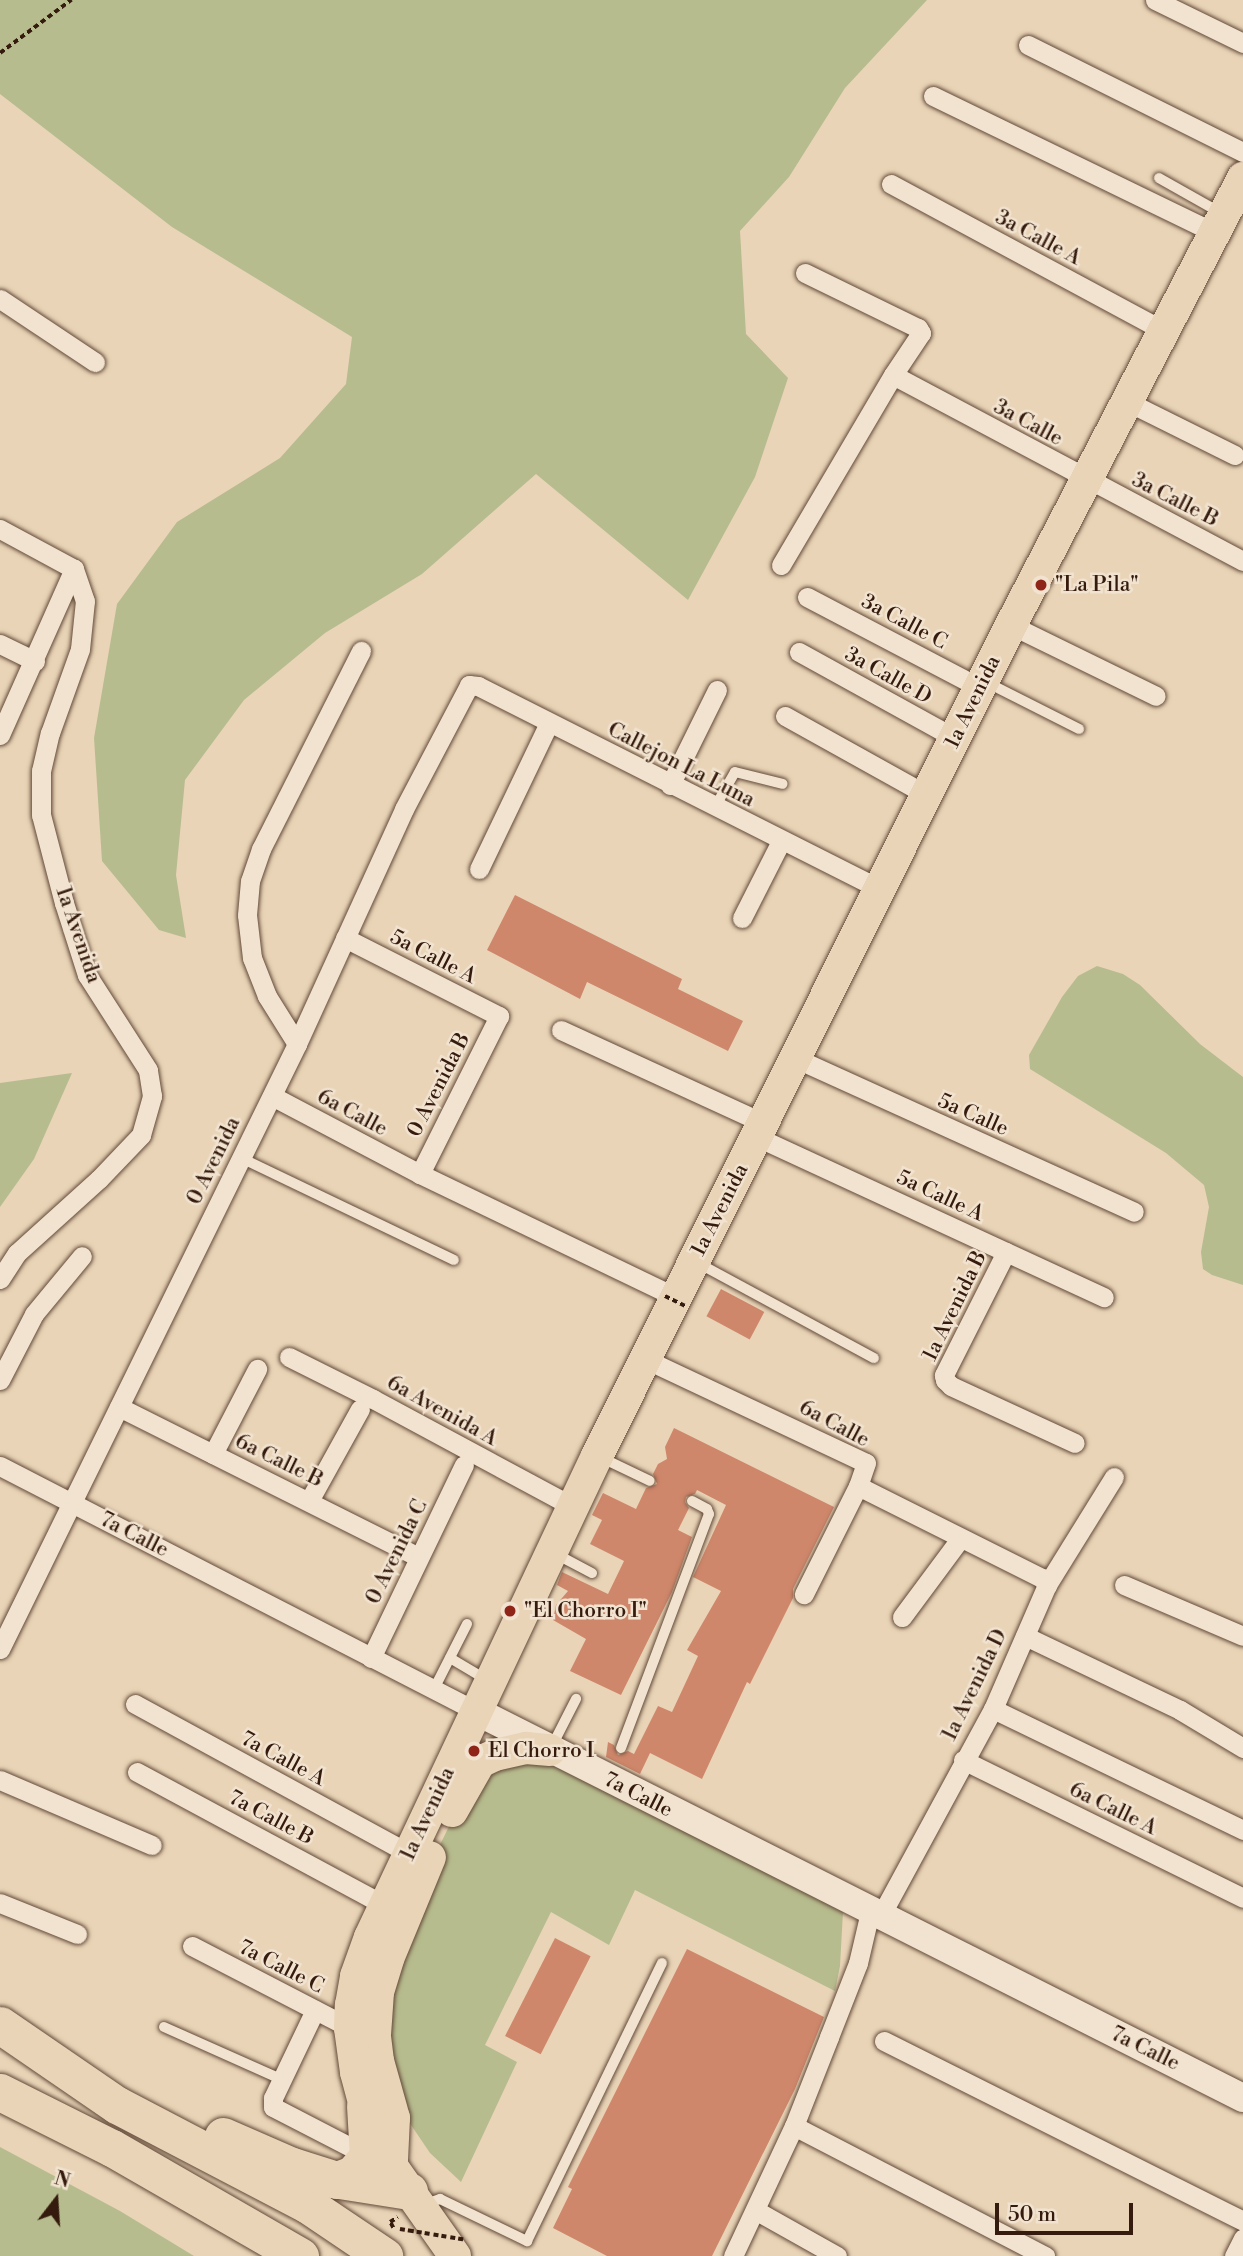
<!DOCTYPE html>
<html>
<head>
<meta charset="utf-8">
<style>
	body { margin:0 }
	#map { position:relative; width:1243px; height:2256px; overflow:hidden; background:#e9d4b7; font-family:"Libre Bodoni",serif }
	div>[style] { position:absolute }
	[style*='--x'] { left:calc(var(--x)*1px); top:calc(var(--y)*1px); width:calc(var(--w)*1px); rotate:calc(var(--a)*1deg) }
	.green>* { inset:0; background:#b7bc8e }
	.building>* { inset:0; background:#cf876b; transform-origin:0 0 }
	.path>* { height:3.5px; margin-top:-1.75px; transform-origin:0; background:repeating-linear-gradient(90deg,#351b0d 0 5px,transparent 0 8.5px) }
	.roads { filter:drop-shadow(0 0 2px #624938) drop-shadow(0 0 2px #624938) }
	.lane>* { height:10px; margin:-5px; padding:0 5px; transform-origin:5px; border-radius:5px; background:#f1e3d0 }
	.street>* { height:19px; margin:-9.5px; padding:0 9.5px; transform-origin:9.5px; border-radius:9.5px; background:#f1e3d0 }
	.secondary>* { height:28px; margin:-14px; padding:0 14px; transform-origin:14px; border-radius:14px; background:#f1e3d0 }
	.primary>* { height:32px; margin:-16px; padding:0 16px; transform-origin:16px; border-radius:16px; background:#e9d4b7 }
	.highway>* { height:37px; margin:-18.5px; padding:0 18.5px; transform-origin:18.5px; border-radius:18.5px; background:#e9d4b7 }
	.path-bridge>* { height:3.5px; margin-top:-1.75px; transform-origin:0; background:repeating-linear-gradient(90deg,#351b0d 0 5px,transparent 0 8.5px) }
	.dots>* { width:19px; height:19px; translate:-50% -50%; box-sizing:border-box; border:4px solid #f1e3d0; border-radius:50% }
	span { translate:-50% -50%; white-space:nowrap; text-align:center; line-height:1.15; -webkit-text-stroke:5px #f1e3d0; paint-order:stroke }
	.street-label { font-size:21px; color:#351b0d }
	.poi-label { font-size:21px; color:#351b0d }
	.left { translate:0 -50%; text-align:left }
	.north { position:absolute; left:21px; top:2165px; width:70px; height:70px; -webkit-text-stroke:5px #f1e3d0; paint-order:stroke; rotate:17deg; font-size:19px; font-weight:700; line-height:28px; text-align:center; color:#351b0d }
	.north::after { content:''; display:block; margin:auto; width:24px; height:32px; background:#351b0d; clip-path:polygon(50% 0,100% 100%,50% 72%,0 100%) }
	.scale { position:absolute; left:995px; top:2203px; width:138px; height:32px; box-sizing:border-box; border:4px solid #351b0d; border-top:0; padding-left:9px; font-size:21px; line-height:24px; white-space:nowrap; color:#351b0d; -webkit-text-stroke:5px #f1e3d0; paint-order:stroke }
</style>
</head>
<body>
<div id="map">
	<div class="green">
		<div style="clip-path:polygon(0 0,927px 0,845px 88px,789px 177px,740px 231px,746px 334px,788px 378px,755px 477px,688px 600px,536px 474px,422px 574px,325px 633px,244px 700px,185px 780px,176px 875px,186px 938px,159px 930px,102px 861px,94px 738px,117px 604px,177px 522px,280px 458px,346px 384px,352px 337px,172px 227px,0 94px)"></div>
		<div style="clip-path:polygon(1097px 966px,1123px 974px,1140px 985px,1200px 1044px,1243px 1077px,1243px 1285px,1212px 1275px,1203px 1269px,1201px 1252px,1209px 1207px,1204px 1185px,1166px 1153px,1030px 1069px,1029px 1055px,1062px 997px,1078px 976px)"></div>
		<div style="clip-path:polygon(72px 1073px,34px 1159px,0 1207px,0 1083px)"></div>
		<div style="clip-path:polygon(551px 1759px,843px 1912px,840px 1966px,835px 1991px,635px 1890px,609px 1945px,551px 1912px,485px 2045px,517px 2062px,461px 2182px,430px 2153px,409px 2122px,385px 2042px,387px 1990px,426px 1873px,472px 1780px,483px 1771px)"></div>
		<div style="clip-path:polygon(0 2147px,120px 2211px,194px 2256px,0 2256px)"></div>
	</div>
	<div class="building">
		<div style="clip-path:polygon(515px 895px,682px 979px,678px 989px,743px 1021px,728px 1051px,587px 982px,580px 999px,487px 950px)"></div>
		<div style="left:721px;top:1289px;width:49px;height:31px;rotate:28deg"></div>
		<div style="clip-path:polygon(674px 1428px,834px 1507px,793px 1589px,793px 1598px,750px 1684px,747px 1682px,702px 1779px,650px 1753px,640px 1774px,606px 1757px,608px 1742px,614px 1745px,618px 1755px,628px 1751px,634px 1754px,658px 1706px,672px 1712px,698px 1656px,687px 1650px,721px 1591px,693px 1577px,726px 1505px,697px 1490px,695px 1494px,686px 1497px,685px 1502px,689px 1508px,678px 1530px,692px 1537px,672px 1592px,621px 1695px,570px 1671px,586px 1639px,553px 1620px,556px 1605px,568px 1591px,557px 1585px,562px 1572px,608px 1594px,624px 1561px,590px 1544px,602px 1520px,592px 1515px,603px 1493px,636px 1509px,646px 1488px,657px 1484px,653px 1474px,658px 1464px,667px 1459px,665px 1447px)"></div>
		<div style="left:555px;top:1938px;width:40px;height:110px;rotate:27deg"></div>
		<div style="clip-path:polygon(687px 1949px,824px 2017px,795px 2089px,712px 2256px,607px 2256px,553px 2228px,572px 2189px,568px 2187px)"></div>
	</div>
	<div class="path">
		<div style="--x:0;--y:53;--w:89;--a:-36.7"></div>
		<div style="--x:393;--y:2228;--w:7;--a:-117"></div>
		<div style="--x:390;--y:2222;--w:9;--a:-32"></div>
	</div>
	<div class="roads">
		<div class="lane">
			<div style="--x:1159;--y:178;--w:71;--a:29.4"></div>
			<div style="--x:988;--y:683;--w:102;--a:26.8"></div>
			<div style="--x:715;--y:807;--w:40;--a:-60.3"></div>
			<div style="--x:735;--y:772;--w:49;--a:14"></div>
			<div style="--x:241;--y:1158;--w:236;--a:25.6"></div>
			<div style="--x:698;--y:1263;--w:200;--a:28.4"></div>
			<div style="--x:600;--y:1457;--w:55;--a:25.6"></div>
			<div style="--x:554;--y:1553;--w:43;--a:27.8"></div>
			<div style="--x:450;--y:1658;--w:43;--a:30.7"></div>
			<div style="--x:434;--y:1689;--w:73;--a:-63.1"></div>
			<div style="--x:552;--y:1746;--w:53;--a:-62.9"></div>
			<div style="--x:621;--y:1748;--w:250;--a:-69.4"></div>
			<div style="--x:709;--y:1514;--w:5;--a:-112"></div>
			<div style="--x:707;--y:1509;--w:17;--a:-152"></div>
			<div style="--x:164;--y:2027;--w:128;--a:24"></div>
			<div style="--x:426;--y:2204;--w:15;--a:-20"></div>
			<div style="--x:440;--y:2199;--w:97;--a:25.8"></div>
			<div style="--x:527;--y:2241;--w:309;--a:-64.1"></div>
		</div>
		<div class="street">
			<div style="--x:1155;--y:0;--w:98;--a:26"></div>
			<div style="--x:1028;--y:45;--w:240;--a:26.5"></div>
			<div style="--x:933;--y:96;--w:314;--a:25.9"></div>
			<div style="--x:891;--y:184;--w:310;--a:28.3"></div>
			<div style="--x:805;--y:273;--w:126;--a:26"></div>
			<div style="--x:918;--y:328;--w:6;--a:59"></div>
			<div style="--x:921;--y:333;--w:50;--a:123.7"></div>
			<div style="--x:893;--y:375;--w:396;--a:28"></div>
			<div style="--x:0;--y:299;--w:114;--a:33.6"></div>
			<div style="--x:1128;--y:402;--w:119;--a:26.4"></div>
			<div style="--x:0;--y:529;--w:84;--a:28.4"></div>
			<div style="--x:781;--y:565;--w:221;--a:-59.5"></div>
			<div style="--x:807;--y:597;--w:195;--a:27.7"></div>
			<div style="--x:1011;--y:625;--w:161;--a:26.1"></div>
			<div style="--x:0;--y:644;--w:39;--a:26"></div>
			<div style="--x:799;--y:652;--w:178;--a:28.9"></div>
			<div style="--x:785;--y:716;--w:162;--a:29.1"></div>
			<div style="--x:0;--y:735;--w:182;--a:-66"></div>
			<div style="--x:670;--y:785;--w:106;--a:-63.7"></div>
			<div style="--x:479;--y:869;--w:162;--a:-64.4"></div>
			<div style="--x:742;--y:918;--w:86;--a:-63.1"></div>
			<div style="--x:345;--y:938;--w:173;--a:26.9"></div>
			<div style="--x:499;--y:1016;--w:177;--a:116.6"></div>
			<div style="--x:561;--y:1030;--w:222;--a:24.7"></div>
			<div style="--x:297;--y:1044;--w:57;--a:-122"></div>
			<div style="--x:267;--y:996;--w:41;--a:-111.5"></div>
			<div style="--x:252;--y:958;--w:43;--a:-96.6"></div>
			<div style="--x:247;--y:915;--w:34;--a:-85"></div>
			<div style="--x:250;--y:881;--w:34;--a:-71"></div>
			<div style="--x:261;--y:849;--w:222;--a:-63.2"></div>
			<div style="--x:795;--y:1058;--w:372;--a:24.4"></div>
			<div style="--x:272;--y:1096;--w:167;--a:27.8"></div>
			<div style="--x:420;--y:1174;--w:284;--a:25.7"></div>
			<div style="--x:757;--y:1137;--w:382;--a:24.8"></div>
			<div style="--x:1006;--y:1252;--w:138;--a:116.8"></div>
			<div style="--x:944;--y:1375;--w:5;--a:79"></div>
			<div style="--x:945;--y:1380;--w:8;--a:45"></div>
			<div style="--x:951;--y:1386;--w:136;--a:24.7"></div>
			<div style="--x:0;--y:1279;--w:31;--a:-57"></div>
			<div style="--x:17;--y:1253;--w:110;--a:-42.1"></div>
			<div style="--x:99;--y:1179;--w:61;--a:-46.3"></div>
			<div style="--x:141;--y:1135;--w:41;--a:-74.2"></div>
			<div style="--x:152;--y:1096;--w:26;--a:-99"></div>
			<div style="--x:148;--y:1070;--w:113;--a:-122.7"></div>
			<div style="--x:87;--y:975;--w:76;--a:-107.7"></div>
			<div style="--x:64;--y:903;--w:91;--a:-104.6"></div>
			<div style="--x:41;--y:815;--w:44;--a:-90"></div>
			<div style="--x:41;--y:771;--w:39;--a:-77"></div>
			<div style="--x:50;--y:733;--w:89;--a:-70.3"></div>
			<div style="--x:80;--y:649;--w:48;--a:-84.1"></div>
			<div style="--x:85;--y:601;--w:34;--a:-109"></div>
			<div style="--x:289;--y:1357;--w:94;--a:26.6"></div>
			<div style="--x:373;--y:1399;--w:226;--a:28.3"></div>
			<div style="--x:645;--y:1359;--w:244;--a:25.2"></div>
			<div style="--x:866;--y:1463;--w:24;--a:109"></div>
			<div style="--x:858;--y:1486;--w:121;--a:116.6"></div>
			<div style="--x:0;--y:1380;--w:74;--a:-62.7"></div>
			<div style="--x:34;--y:1314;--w:75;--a:-50.4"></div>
			<div style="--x:119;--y:1407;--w:335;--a:26.6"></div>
			<div style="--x:213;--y:1454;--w:96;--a:-62.6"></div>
			<div style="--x:0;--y:1466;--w:535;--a:27.24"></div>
			<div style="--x:858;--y:1486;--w:206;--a:26.6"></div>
			<div style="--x:1042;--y:1578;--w:9;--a:54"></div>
			<div style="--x:309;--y:1501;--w:105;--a:-61"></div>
			<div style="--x:1124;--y:1585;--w:129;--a:23.2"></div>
			<div style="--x:902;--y:1617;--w:97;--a:-53.4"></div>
			<div style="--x:1025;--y:1636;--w:172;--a:25.5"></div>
			<div style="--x:1180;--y:1710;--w:74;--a:31.1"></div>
			<div style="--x:0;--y:1649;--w:674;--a:-63.85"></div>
			<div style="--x:297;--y:1044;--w:258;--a:-65.5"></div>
			<div style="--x:404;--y:809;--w:140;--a:-62.3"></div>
			<div style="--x:469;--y:685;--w:9;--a:6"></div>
			<div style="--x:478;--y:686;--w:452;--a:26.8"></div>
			<div style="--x:371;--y:1658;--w:214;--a:-64.3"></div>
			<div style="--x:135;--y:1704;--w:313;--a:28.6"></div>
			<div style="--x:993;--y:1709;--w:278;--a:25.8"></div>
			<div style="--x:963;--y:1760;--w:312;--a:26.2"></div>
			<div style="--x:137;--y:1772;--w:281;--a:28.3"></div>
			<div style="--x:0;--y:1780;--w:165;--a:23.2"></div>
			<div style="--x:0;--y:1903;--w:83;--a:21.9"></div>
			<div style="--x:880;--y:1917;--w:237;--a:-61.5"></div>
			<div style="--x:993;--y:1709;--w:135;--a:-66.5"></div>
			<div style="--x:1047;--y:1585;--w:127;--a:-58.2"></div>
			<div style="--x:192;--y:1946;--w:178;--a:27.4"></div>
			<div style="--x:315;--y:2010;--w:98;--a:115.5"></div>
			<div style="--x:273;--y:2098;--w:9;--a:90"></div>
			<div style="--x:273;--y:2107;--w:107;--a:27.3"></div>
			<div style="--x:884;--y:2041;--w:402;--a:26.6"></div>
			<div style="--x:794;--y:2126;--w:283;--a:27.4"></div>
			<div style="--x:755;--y:2210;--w:94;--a:29.3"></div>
			<div style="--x:733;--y:2256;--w:144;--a:-64.9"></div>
			<div style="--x:794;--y:2126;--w:96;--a:-68.5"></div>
			<div style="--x:829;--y:2037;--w:79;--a:-68.6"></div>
			<div style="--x:858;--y:1963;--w:52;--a:-76.8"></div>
			<div style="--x:1234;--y:2256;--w:20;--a:-63"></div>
		</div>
		<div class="secondary">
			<div style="--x:476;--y:1711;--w:859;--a:26.77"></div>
		</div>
		<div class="primary">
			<div style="--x:452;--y:1811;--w:56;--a:-60.3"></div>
			<div style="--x:480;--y:1762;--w:17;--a:-25"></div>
			<div style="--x:495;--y:1755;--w:32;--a:-13"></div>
			<div style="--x:526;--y:1748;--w:24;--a:5"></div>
			<div style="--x:392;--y:2160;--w:42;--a:-87.3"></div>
			<div style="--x:394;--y:2118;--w:59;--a:-105.7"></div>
			<div style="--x:378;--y:2061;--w:26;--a:-97"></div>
			<div style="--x:375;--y:2035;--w:43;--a:-86"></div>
			<div style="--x:378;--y:1992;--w:34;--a:-73"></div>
			<div style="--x:388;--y:1959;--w:110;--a:-67.6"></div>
			<div style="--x:455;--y:2256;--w:111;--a:-125.1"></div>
			<div style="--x:391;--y:2165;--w:64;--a:-113.8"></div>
			<div style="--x:365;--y:2106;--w:35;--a:-105"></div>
			<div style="--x:356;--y:2072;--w:44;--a:-97.8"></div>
			<div style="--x:350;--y:2028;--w:23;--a:-88"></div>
			<div style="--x:351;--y:2005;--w:29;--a:-80"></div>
			<div style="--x:356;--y:1976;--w:41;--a:-70.3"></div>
			<div style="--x:370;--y:1937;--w:532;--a:-64.74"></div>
			<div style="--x:597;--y:1456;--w:928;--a:-63.52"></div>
			<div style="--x:1011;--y:625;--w:504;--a:-62.57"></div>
		</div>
		<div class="highway">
			<div style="--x:0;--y:2025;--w:142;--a:34.4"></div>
			<div style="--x:117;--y:2105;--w:216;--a:27.6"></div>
			<div style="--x:308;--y:2205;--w:92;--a:33.9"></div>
			<div style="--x:0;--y:2092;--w:125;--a:26.6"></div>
			<div style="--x:112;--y:2148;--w:217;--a:29.9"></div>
			<div style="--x:223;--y:2136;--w:75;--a:23.5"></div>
			<div style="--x:292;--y:2166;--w:43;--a:17.6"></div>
			<div style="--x:333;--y:2179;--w:77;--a:9"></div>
			<div style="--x:337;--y:2180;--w:17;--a:-21"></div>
			<div style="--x:353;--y:2174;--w:23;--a:-50"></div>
			<div style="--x:368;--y:2156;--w:50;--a:-93.4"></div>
		</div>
	</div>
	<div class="path-bridge">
		<div style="--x:665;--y:1296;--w:25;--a:26"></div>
		<div style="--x:400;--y:2229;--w:68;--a:9.3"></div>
	</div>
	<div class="dots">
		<div style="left:1041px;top:585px;background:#8f2418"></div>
		<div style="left:510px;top:1611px;background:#8f2418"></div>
		<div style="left:474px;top:1751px;background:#8f2418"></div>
	</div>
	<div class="street-label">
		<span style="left:1038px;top:238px;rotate:28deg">3a Calle A</span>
		<span style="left:1028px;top:423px;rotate:28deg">3a Calle</span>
		<span style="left:1175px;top:500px;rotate:27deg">3a Calle B</span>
		<span style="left:904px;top:622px;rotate:28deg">3a Calle C</span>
		<span style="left:888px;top:676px;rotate:29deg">3a Calle D</span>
		<span style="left:973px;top:702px;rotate:-64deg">1a Avenida</span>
		<span style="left:681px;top:765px;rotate:27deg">Callejon La Luna</span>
		<span style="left:78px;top:935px;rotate:71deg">1a Avenida</span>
		<span style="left:433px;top:957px;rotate:27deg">5a Calle A</span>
		<span style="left:439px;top:1085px;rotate:-63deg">0 Avenida B</span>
		<span style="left:352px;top:1113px;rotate:28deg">6a Calle</span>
		<span style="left:973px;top:1115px;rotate:24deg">5a Calle</span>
		<span style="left:214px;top:1161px;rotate:-64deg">0 Avenida</span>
		<span style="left:940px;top:1196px;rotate:25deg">5a Calle A</span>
		<span style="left:720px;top:1210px;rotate:-63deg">1a Avenida</span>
		<span style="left:955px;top:1306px;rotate:-64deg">1a Avenida B</span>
		<span style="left:442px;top:1411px;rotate:29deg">6a Avenida A</span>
		<span style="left:834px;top:1424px;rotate:28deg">6a Calle</span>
		<span style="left:279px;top:1461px;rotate:26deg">6a Calle B</span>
		<span style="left:134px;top:1535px;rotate:27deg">7a Calle</span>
		<span style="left:397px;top:1552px;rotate:-64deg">0 Avenida C</span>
		<span style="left:975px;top:1685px;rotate:-64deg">1a Avenida D</span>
		<span style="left:283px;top:1759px;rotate:28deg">7a Calle A</span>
		<span style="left:638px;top:1795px;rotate:27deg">7a Calle</span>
		<span style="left:1113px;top:1809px;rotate:26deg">6a Calle A</span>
		<span style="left:428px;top:1814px;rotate:-65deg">1a Avenida</span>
		<span style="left:271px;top:1818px;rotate:28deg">7a Calle B</span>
		<span style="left:281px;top:1967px;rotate:27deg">7a Calle C</span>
		<span style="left:1145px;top:2049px;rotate:26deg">7a Calle</span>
	</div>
	<div class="poi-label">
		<span class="left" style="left:1055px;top:585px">"La Pila"</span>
		<span class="left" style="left:524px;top:1611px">"El Chorro I"</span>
		<span class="left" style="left:488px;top:1751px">El Chorro I</span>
	</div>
	<div class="north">N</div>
	<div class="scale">50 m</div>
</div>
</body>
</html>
